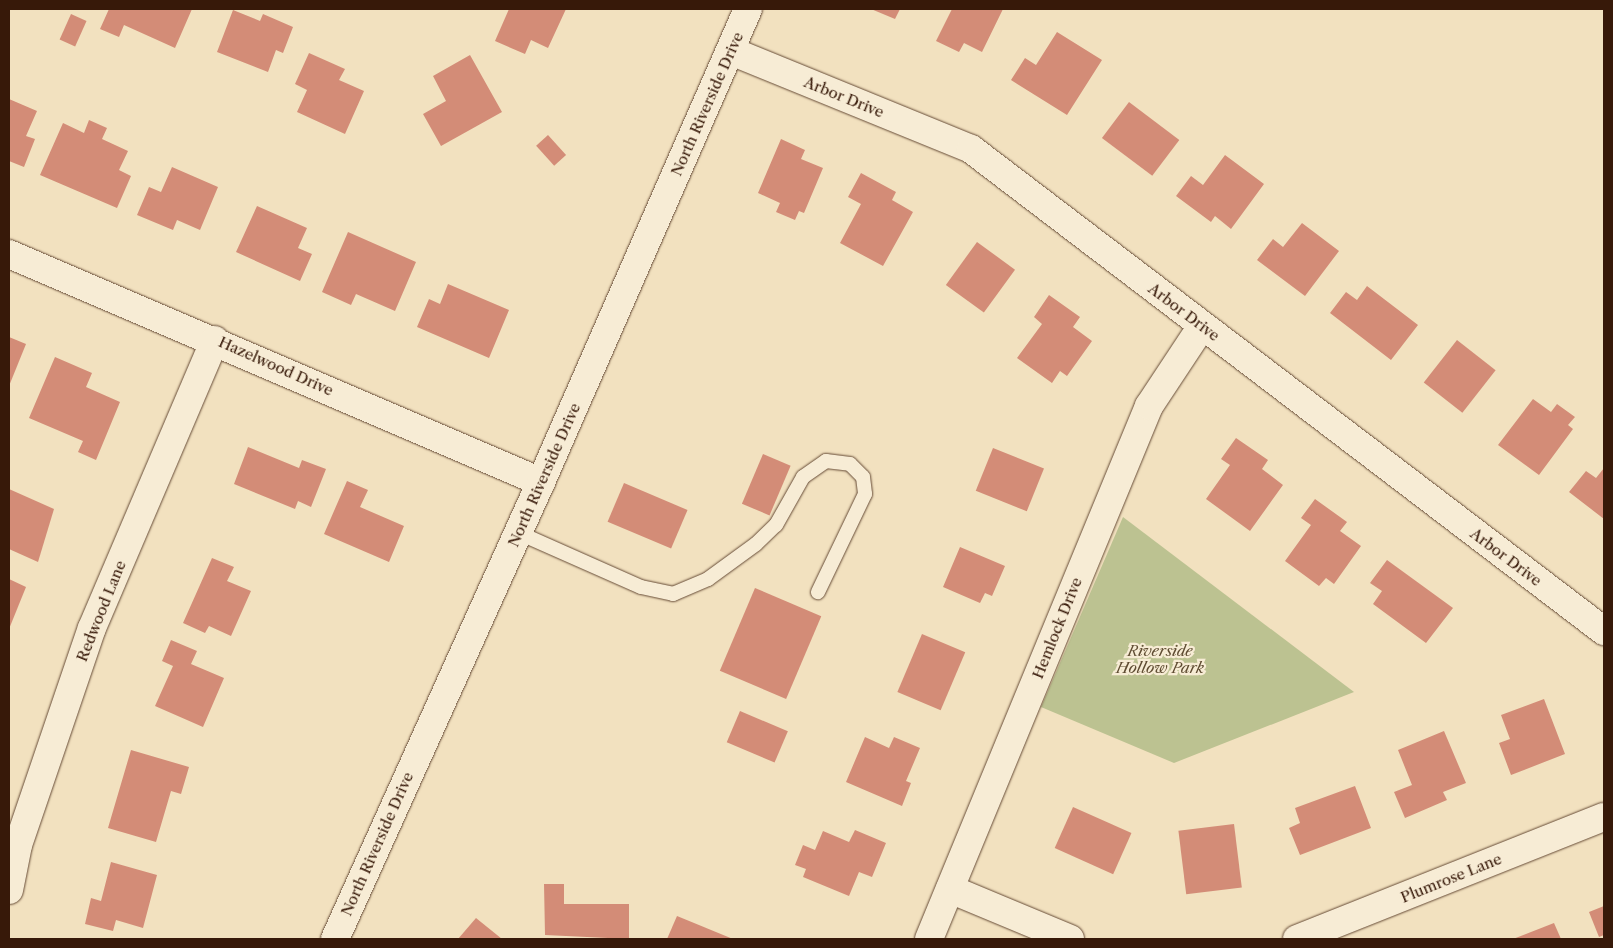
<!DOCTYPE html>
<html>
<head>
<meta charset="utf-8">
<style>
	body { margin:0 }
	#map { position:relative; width:1613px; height:948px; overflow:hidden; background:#f2e1bf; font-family:"Libre Caslon Text",serif }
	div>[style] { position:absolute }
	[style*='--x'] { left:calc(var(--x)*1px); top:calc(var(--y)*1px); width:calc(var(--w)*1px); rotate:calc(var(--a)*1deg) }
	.green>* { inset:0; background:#bcc291 }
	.building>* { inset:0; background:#d38c77; transform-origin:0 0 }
	.roads { filter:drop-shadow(0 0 1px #664b36) drop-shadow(0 0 1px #664b36) }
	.service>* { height:14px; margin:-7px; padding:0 7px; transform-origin:7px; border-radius:7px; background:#f7ecd5 }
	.minor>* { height:28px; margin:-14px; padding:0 14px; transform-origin:14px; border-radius:14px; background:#f7ecd5 }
	.tertiary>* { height:28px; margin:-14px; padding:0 14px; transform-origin:14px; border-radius:14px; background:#f7ecd5 }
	span { translate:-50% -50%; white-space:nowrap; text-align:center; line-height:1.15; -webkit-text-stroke:4.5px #f7ecd5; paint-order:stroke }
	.street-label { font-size:15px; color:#371909 }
	.park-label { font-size:15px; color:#5f4c32; font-style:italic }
	.frame { position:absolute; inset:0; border:10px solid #371909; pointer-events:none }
</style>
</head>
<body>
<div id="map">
	<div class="green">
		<div style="clip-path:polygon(1123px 517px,1354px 692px,1174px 763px,1041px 707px)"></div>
	</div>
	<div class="building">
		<div style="clip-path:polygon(109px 9px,192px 9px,175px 48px,124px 25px,119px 37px,100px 29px)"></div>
		<div style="clip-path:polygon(509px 9px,566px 9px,548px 48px,531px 40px,525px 54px,495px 41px)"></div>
		<div style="clip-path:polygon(871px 9px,900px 9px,895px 19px)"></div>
		<div style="clip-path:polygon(952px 9px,1003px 9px,982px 52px,964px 43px,959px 52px,936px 41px)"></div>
		<div style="clip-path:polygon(233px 10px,260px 21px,263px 14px,293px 27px,283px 53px,276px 50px,268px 72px,217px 52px)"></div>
		<div style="left:71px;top:14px;width:17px;height:28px;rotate:24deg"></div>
		<div style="clip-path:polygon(1057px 32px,1102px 60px,1067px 115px,1011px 80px,1025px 58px,1036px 65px)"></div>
		<div style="clip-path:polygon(309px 53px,345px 69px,339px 80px,364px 91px,345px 134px,297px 112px,307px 90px,295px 84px)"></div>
		<div style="clip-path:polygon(470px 55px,502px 112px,441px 146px,423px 114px,446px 101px,433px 76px)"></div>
		<div style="clip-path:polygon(9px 99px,37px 111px,26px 136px,35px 139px,24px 167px,9px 161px)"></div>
		<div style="left:1129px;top:102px;width:63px;height:45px;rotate:37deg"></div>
		<div style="clip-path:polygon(89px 120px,107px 128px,102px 139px,128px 151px,119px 170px,131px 176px,117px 208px,40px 175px,63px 123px,84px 133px)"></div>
		<div style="left:548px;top:135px;width:27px;height:16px;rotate:48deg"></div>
		<div style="clip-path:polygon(781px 139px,805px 150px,801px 159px,823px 168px,804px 213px,799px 211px,795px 220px,776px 212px,780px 203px,758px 193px)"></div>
		<div style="clip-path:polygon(1225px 155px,1264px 184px,1231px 229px,1215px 216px,1211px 222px,1176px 196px,1191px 176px,1203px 185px)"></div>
		<div style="clip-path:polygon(172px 167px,218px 187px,200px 230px,177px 220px,173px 230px,137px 215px,149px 187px,161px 192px)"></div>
		<div style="clip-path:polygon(861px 173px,896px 192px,892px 200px,913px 212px,883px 266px,840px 243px,861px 204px,848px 197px)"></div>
		<div style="clip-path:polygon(257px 206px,307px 228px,298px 248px,312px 254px,300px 281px,236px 252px)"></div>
		<div style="clip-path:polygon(1302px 223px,1339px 251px,1305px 296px,1257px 260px,1273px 239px,1283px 247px)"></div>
		<div style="clip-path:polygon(348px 232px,416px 262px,395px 311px,356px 294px,351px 305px,322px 292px)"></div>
		<div style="left:977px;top:242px;width:47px;height:53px;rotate:36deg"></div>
		<div style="clip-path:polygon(448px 284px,509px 310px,489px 358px,417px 327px,429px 299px,440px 304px)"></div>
		<div style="clip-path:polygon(1367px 286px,1418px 325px,1391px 360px,1330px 313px,1346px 292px,1357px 300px)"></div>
		<div style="clip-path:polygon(1049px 295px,1080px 317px,1073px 327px,1092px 341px,1067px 376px,1060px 371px,1052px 383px,1017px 358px,1042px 324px,1034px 317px)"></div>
		<div style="clip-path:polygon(9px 337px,26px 344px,9px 386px)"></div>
		<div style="left:1457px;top:340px;width:49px;height:54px;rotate:38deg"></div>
		<div style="clip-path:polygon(55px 357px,92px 373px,86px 387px,120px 402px,96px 460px,78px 452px,83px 441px,29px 418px)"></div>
		<div style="clip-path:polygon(1533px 399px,1551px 412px,1557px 404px,1575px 417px,1568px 425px,1573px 429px,1539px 475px,1498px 445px)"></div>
		<div style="clip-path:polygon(1236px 438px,1268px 460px,1262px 469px,1283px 485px,1250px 531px,1206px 499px,1230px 465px,1221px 459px)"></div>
		<div style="clip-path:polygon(248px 447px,299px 468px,302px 460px,326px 469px,311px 507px,298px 501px,295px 509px,234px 484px)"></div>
		<div style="left:993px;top:448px;width:55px;height:46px;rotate:22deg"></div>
		<div style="left:763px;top:454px;width:30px;height:54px;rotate:23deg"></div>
		<div style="clip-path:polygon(1604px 468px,1604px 519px,1569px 492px,1586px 471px,1596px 478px)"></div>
		<div style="clip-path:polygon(347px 481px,368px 490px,360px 507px,404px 526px,389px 562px,324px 534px)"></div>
		<div style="left:624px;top:483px;width:69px;height:42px;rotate:23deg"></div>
		<div style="clip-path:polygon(9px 489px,54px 509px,38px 562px,9px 549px)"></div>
		<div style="clip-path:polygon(1315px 499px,1347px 522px,1340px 531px,1361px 546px,1334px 584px,1326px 578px,1319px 586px,1285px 561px,1311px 525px,1301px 518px)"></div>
		<div style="clip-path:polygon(960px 547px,1005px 566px,992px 596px,985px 593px,980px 603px,943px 587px)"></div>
		<div style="clip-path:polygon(212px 558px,234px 567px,227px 581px,251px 591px,231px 636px,209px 626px,205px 633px,183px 623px)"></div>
		<div style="clip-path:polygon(1387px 560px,1453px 608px,1426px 643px,1373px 604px,1382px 591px,1370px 583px)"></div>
		<div style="clip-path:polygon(9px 579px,26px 587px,9px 629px)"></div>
		<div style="left:755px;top:588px;width:72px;height:90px;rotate:23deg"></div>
		<div style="left:922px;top:634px;width:47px;height:63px;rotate:23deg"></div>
		<div style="clip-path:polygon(171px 640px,197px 651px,191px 664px,224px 678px,203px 727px,155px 706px,173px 666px,162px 661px)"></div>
		<div style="clip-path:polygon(1544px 699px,1565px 754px,1511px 775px,1499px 743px,1510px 739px,1501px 715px)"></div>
		<div style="left:740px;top:711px;width:52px;height:34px;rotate:23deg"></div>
		<div style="clip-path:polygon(1444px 731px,1466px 783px,1443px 792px,1447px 800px,1405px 818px,1394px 792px,1412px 785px,1398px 750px)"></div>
		<div style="clip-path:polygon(865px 737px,889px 748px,894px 737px,920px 748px,906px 781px,911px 783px,902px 806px,846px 782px)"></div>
		<div style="clip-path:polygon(131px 750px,189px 767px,181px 794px,171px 791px,156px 842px,108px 828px)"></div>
		<div style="clip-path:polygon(1355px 786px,1371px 828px,1300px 855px,1289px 828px,1300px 823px,1295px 808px)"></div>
		<div style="left:1073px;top:807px;width:64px;height:45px;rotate:24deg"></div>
		<div style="left:1234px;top:824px;width:64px;height:56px;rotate:83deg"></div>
		<div style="clip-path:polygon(855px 830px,886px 843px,872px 877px,859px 872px,849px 896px,803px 877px,806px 869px,795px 865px,803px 845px,815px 850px,823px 831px,849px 842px)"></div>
		<div style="clip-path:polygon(111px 862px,157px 875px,143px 928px,116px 920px,113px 931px,85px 924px,91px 898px,101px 901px)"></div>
		<div style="clip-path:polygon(544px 884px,564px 884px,564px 904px,629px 904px,629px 939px,545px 935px)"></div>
		<div style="clip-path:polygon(1604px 906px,1604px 935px,1599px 937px,1589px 912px)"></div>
		<div style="clip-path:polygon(677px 916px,733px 939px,667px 939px)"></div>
		<div style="clip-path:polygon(476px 918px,502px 939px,458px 939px)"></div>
		<div style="clip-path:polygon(1554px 923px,1561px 939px,1513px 939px)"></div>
	</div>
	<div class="roads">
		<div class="service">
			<div style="--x:519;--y:533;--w:133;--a:23.9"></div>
			<div style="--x:641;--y:587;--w:33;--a:12"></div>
			<div style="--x:673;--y:594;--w:38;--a:-23"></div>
			<div style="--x:708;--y:579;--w:59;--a:-36.1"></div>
			<div style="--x:756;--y:544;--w:28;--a:-44"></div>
			<div style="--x:776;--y:525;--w:55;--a:-60.6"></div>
			<div style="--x:803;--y:477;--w:28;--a:-35"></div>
			<div style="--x:826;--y:461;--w:24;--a:7"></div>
			<div style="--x:850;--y:464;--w:18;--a:45"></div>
			<div style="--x:863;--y:477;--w:17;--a:83"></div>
			<div style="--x:865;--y:494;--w:109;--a:115.6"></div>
		</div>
		<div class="minor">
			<div style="--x:731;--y:51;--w:259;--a:22.2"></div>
			<div style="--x:971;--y:149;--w:796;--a:37.29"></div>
			<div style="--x:9;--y:254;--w:579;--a:23.2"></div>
			<div style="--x:950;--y:889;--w:130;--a:22.6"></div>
			<div style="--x:9;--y:890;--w:46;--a:-78.7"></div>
			<div style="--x:18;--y:845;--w:229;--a:-71.2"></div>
			<div style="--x:92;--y:628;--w:313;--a:-66.9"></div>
			<div style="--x:929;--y:939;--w:577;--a:-67.57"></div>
			<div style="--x:1149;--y:406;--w:96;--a:-56.5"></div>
			<div style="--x:1297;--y:939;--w:330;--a:-21.7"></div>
		</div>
		<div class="tertiary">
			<div style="--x:335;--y:939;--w:501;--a:-65.74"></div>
			<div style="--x:541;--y:482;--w:516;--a:-66.36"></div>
		</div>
	</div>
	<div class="street-label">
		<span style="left:844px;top:97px;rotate:22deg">Arbor Drive</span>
		<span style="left:707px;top:104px;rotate:-66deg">North Riverside Drive</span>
		<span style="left:1184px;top:312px;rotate:37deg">Arbor Drive</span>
		<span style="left:276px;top:366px;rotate:24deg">Hazelwood Drive</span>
		<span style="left:544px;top:475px;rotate:-66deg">North Riverside Drive</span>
		<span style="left:1506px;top:557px;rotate:37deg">Arbor Drive</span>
		<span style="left:101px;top:611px;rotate:-68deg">Redwood Lane</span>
		<span style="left:1057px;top:628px;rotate:-68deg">Hemlock Drive</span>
		<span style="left:377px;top:844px;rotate:-66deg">North Riverside Drive</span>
		<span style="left:1451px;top:878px;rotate:-22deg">Plumrose Lane</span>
	</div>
	<div class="park-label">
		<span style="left:1160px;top:659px">Riverside<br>Hollow Park</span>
	</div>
	<div class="frame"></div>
</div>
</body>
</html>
